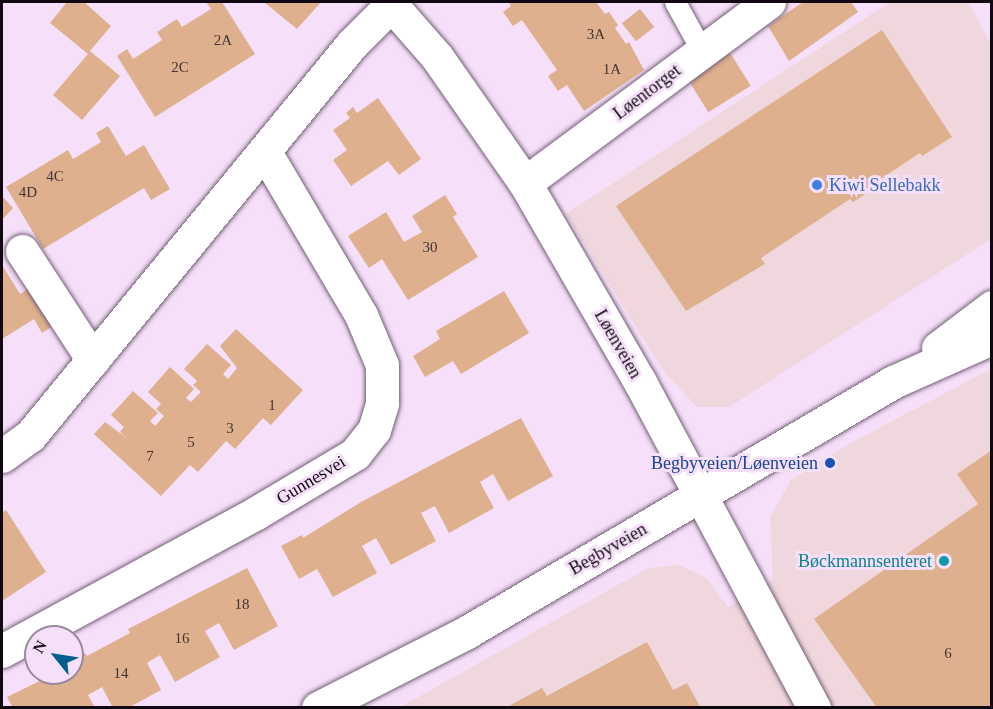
<!DOCTYPE html>
<html>
<head>
<meta charset="utf-8">
<style>
	body { margin:0 }
	#map { position:relative; width:993px; height:709px; overflow:hidden; background:#f6dff9; font-family:"Times New Roman",serif }
	div>[style] { position:absolute }
	[style*='--x'] { left:calc(var(--x)*1px); top:calc(var(--y)*1px); width:calc(var(--w)*1px); rotate:calc(var(--a)*1deg) }
	.commercial>* { inset:0; background:#f0d6dd }
	.building>* { inset:0; background:#deb08e; transform-origin:0 0 }
	.roads { filter:drop-shadow(0 0 2px #735f76) drop-shadow(0 0 2px #735f76) }
	.service>* { height:21px; margin:-10.5px; padding:0 10.5px; transform-origin:10.5px; border-radius:10.5px; background:#fff }
	.minor>* { height:33px; margin:-16.5px; padding:0 16.5px; transform-origin:16.5px; border-radius:16.5px; background:#fff }
	.tertiary>* { height:33px; margin:-16.5px; padding:0 16.5px; transform-origin:16.5px; border-radius:16.5px; background:#fff }
	.dots>* { width:16px; height:16px; translate:-50% -50%; box-sizing:border-box; border:3px solid #f6dff9; border-radius:50% }
	span { translate:-50% -50%; white-space:nowrap; text-align:center; line-height:1.15; -webkit-text-stroke:6px #f6dff9; paint-order:stroke }
	.number-label { font-size:15px; color:#443331 }
	.number-label span { -webkit-text-stroke-width:0 }
	.street-label { font-size:18px; color:#110912 }
	.shop-label { font-size:18px; color:#366cbe }
	.left { translate:0 -50%; text-align:left }
	.transit-label { font-size:18px; color:#164399 }
	.right { translate:-100% -50%; text-align:right }
	.culture-label { font-size:18px; color:#0d838f }
	.frame { position:absolute; inset:0; border:3px solid #110912; pointer-events:none }
	.north { position:absolute; left:24px; top:625px; width:60px; height:60px; box-sizing:border-box; background:#f6dff9; border:2px solid #9a899d; border-radius:50%; rotate:300deg; font-size:16px; font-weight:700; line-height:24px; text-align:center; color:#110912 }
	.north::after { content:''; display:block; margin:auto; width:21px; height:27px; background:#005e8e; clip-path:polygon(50% 0,100% 100%,50% 72%,0 100%) }
</style>
</head>
<body>
<div id="map">
	<div class="commercial">
		<div style="clip-path:polygon(890px 2px,968px 2px,991px 44px,991px 239px,729px 407px,697px 407px,665px 373px,566px 214px)"></div>
		<div style="clip-path:polygon(991px 369px,991px 707px,399px 708px,648px 568px,679px 565px,705px 577px,728px 607px,773px 579px,770px 517px,791px 480px,856px 440px)"></div>
	</div>
	<div class="building">
		<div style="clip-path:polygon(67px 2px,84px 2px,111px 26px,90px 51px,120px 76px,82px 120px,53px 95px,88px 54px,50px 23px)"></div>
		<div style="clip-path:polygon(206px 2px,222px 2px,255px 54px,155px 117px,117px 56px,127px 49px,133px 59px,162px 40px,157px 32px,177px 19px,182px 27px,211px 9px)"></div>
		<div style="clip-path:polygon(264px 2px,321px 2px,297px 29px)"></div>
		<div style="clip-path:polygon(508px 2px,596px 2px,605px 14px,609px 12px,618px 25px,615px 28px,626px 44px,629px 42px,644px 70px,584px 111px,567px 85px,558px 91px,548px 76px,557px 70px,522px 20px,513px 26px,503px 12px,511px 6px)"></div>
		<div style="clip-path:polygon(803px 2px,851px 2px,858px 12px,789px 61px,768px 26px)"></div>
		<div style="left:640px;top:9px;width:23px;height:23px;rotate:52deg"></div>
		<div style="clip-path:polygon(882px 30px,952px 137px,922px 156px,920px 153px,879px 180px,881px 184px,853px 202px,850px 199px,761px 258px,765px 264px,686px 311px,616px 206px)"></div>
		<div style="left:729px;top:51px;width:41px;height:50px;rotate:58deg"></div>
		<div style="clip-path:polygon(378px 98px,421px 159px,399px 175px,388px 161px,351px 186px,333px 160px,347px 150px,333px 130px,350px 118px,346px 113px,353px 107px,357px 113px)"></div>
		<div style="clip-path:polygon(108px 126px,126px 156px,144px 145px,170px 189px,151px 200px,144px 188px,43px 249px,6px 187px,68px 150px,73px 159px,88px 150px,101px 142px,96px 133px)"></div>
		<div style="clip-path:polygon(445px 195px,457px 214px,453px 217px,478px 257px,408px 300px,382px 259px,369px 268px,348px 236px,386px 212px,404px 242px,422px 232px,412px 216px)"></div>
		<div style="clip-path:polygon(2px 196px,13px 208px,2px 220px)"></div>
		<div style="clip-path:polygon(2px 265px,20px 294px,36px 284px,59px 322px,42px 333px,34px 319px,2px 339px)"></div>
		<div style="clip-path:polygon(504px 291px,529px 333px,461px 374px,453px 361px,425px 377px,413px 356px,440px 339px,436px 331px)"></div>
		<div style="clip-path:polygon(236px 329px,303px 390px,271px 425px,263px 418px,235px 449px,226px 441px,198px 472px,190px 465px,161px 496px,94px 434px,105px 422px,128px 439px,120px 432px,124px 427px,111px 415px,133px 391px,158px 413px,150px 421px,155px 426px,164px 416px,156px 409px,161px 404px,148px 392px,170px 367px,194px 389px,186px 398px,191px 402px,201px 392px,193px 385px,197px 381px,184px 369px,207px 344px,231px 365px,223px 374px,228px 379px,237px 368px,220px 346px)"></div>
		<div style="clip-path:polygon(521px 418px,553px 476px,508px 501px,493px 474px,480px 482px,494px 508px,449px 533px,435px 506px,421px 513px,436px 541px,391px 565px,376px 538px,362px 546px,377px 573px,333px 597px,317px 569px,299px 579px,281px 546px,302px 535px,303px 538px,361px 502px)"></div>
		<div style="clip-path:polygon(992px 450px,992px 708px,877px 708px,814px 619px,978px 504px,957px 474px)"></div>
		<div style="clip-path:polygon(6px 510px,46px 572px,2px 601px,2px 513px)"></div>
		<div style="clip-path:polygon(247px 568px,278px 626px,234px 650px,219px 623px,205px 631px,220px 657px,175px 682px,160px 655px,147px 663px,161px 690px,128px 708px,113px 708px,102px 687px,88px 695px,95px 708px,13px 708px,7px 697px,56px 673px,72px 673px,72px 660px,85px 653px,87px 656px,130px 633px,128px 629px)"></div>
		<div style="clip-path:polygon(647px 642px,673px 690px,687px 683px,701px 708px,505px 708px,542px 688px,547px 696px)"></div>
	</div>
	<div class="roads">
		<div class="service">
			<div style="--x:675;--y:2;--w:56;--a:61.1"></div>
		</div>
		<div class="minor">
			<div style="--x:389;--y:2;--w:73;--a:48.9"></div>
			<div style="--x:437;--y:57;--w:154;--a:55.1"></div>
			<div style="--x:525;--y:183;--w:230;--a:60"></div>
			<div style="--x:640;--y:382;--w:370;--a:61.9"></div>
			<div style="--x:525;--y:183;--w:304;--a:-36.6"></div>
			<div style="--x:22;--y:251;--w:130;--a:56.9"></div>
			<div style="--x:2;--y:456;--w:34;--a:-36"></div>
			<div style="--x:30;--y:436;--w:507;--a:-50.6"></div>
			<div style="--x:352;--y:44;--w:57;--a:-45"></div>
			<div style="--x:2;--y:651;--w:289;--a:-28.5"></div>
			<div style="--x:256;--y:513;--w:115;--a:-30.8"></div>
			<div style="--x:355;--y:454;--w:31;--a:-52"></div>
			<div style="--x:374;--y:430;--w:28;--a:-73"></div>
			<div style="--x:382;--y:403;--w:38;--a:-90"></div>
			<div style="--x:382;--y:365;--w:54;--a:-112.8"></div>
			<div style="--x:361;--y:315;--w:187;--a:-120.5"></div>
		</div>
		<div class="tertiary">
			<div style="--x:938;--y:348;--w:68;--a:-37.2"></div>
			<div style="--x:318;--y:708;--w:167;--a:-27"></div>
			<div style="--x:467;--y:632;--w:494;--a:-30.4"></div>
			<div style="--x:893;--y:382;--w:108;--a:-24"></div>
		</div>
	</div>
	<div class="dots">
		<div style="left:817px;top:185px;background:#3f7fe0"></div>
		<div style="left:830px;top:463px;background:#1a4fb4"></div>
		<div style="left:944px;top:561px;background:#0f9aa8"></div>
	</div>
	<div class="number-label">
		<span style="left:596px;top:35px">3A</span>
		<span style="left:223px;top:41px">2A</span>
		<span style="left:180px;top:68px">2C</span>
		<span style="left:612px;top:70px">1A</span>
		<span style="left:55px;top:177px">4C</span>
		<span style="left:28px;top:193px">4D</span>
		<span style="left:430px;top:248px">30</span>
		<span style="left:272px;top:406px">1</span>
		<span style="left:230px;top:429px">3</span>
		<span style="left:191px;top:443px">5</span>
		<span style="left:150px;top:457px">7</span>
		<span style="left:242px;top:605px">18</span>
		<span style="left:182px;top:639px">16</span>
		<span style="left:948px;top:654px">6</span>
		<span style="left:121px;top:674px">14</span>
	</div>
	<div class="street-label">
		<span style="left:647px;top:92px;rotate:-37deg">Løentorget</span>
		<span style="left:618px;top:344px;rotate:60deg">Løenveien</span>
		<span style="left:311px;top:480px;rotate:-31deg">Gunnesvei</span>
		<span style="left:608px;top:549px;rotate:-30deg">Begbyveien</span>
	</div>
	<div class="shop-label">
		<span class="left" style="left:829px;top:185px">Kiwi Sellebakk</span>
	</div>
	<div class="transit-label">
		<span class="right" style="left:818px;top:463px">Begbyveien/Løenveien</span>
	</div>
	<div class="culture-label">
		<span class="right" style="left:932px;top:561px">Bøckmannsenteret</span>
	</div>
	<div class="frame"></div>
	<div class="north">N</div>
</div>
</body>
</html>
